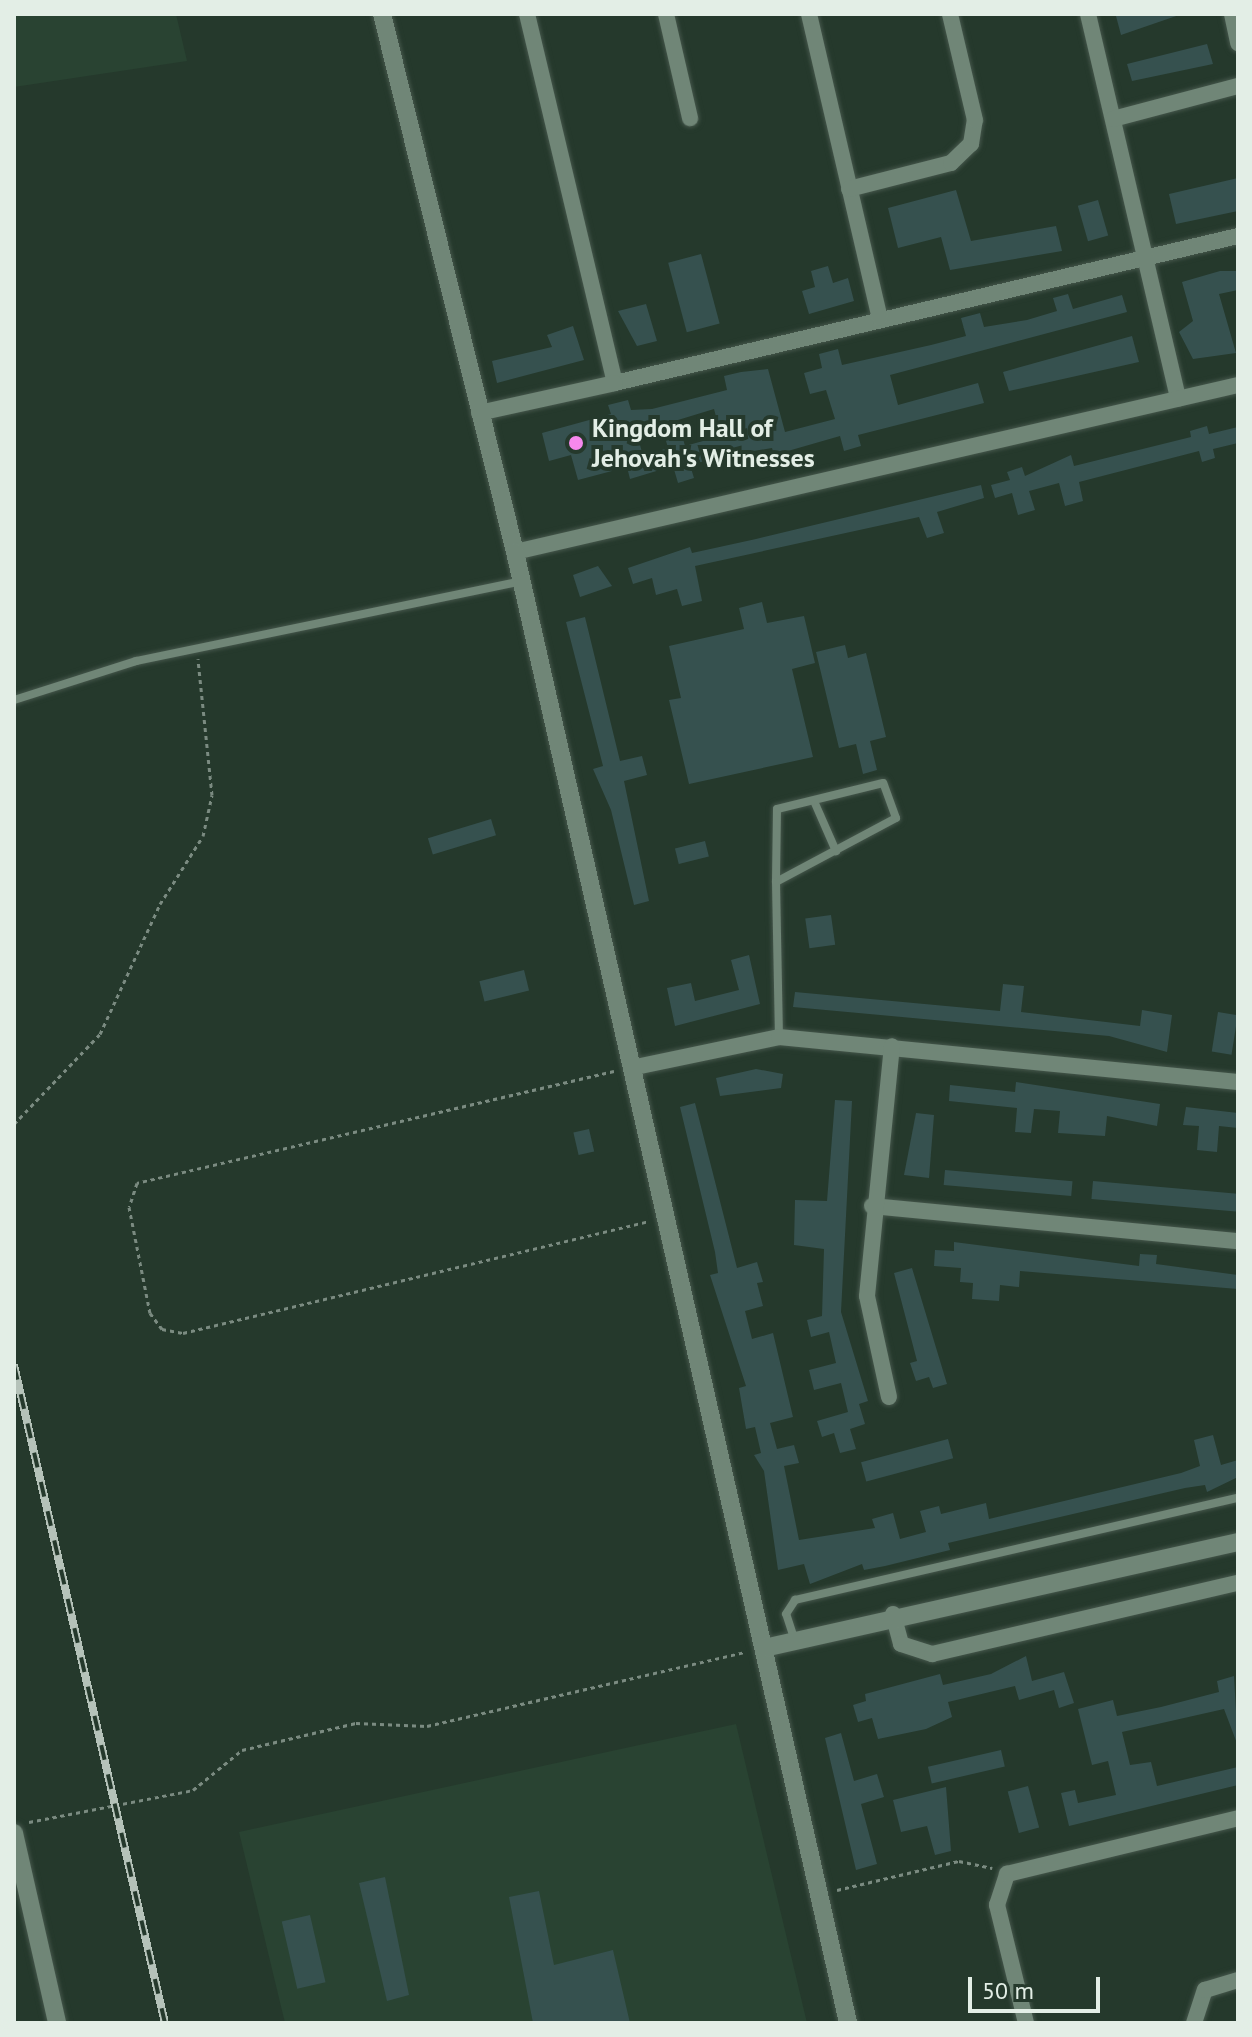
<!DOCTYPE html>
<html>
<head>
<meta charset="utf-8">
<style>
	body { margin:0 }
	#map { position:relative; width:1252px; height:2037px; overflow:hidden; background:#25392c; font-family:"PT Sans",sans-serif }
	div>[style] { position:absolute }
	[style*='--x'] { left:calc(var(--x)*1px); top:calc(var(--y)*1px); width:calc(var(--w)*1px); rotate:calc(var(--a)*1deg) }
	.built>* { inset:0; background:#294332 }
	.building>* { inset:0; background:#36514f; transform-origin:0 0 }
	.path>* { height:3px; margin-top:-1.5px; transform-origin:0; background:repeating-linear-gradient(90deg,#7b8b81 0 4px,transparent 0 8px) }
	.roads { filter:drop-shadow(0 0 2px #45564b) drop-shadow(0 0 2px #45564b) }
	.service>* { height:8px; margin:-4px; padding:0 4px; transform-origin:4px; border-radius:4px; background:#708677 }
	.minor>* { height:16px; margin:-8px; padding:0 8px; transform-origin:8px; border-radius:8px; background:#708677 }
	.tertiary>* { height:18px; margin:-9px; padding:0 9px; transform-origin:9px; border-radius:9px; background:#708677 }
	.rail>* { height:8px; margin-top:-4px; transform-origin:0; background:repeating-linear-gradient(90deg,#25392c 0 15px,#b5c2b9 0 30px); box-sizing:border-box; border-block:2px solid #b5c2b9 }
	.dots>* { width:22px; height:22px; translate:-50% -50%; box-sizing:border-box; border:4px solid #25392c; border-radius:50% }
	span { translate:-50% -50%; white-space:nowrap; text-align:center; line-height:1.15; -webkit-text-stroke:8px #25392c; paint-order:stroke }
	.poi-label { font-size:26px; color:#e3eee6; font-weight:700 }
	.left { translate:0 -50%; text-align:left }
	.frame { position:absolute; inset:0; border:16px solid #e3eee6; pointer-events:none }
	.scale { position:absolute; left:968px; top:1977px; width:132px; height:36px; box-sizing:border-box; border:4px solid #e3eee6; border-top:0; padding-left:10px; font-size:24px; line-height:28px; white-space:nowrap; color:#e3eee6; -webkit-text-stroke:6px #25392c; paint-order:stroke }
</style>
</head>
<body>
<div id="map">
	<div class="built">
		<div style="clip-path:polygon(14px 14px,176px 14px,187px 61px,14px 87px)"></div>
		<div style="clip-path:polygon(736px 1724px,807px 2023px,285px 2023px,239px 1832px)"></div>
	</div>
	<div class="building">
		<div style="clip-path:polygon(1182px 14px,1121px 35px,1116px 16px,1126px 14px)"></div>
		<div style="clip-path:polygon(1207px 44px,1213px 64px,1132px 81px,1127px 64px)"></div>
		<div style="clip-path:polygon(1238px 178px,1238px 211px,1176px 224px,1169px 194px)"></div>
		<div style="clip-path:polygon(956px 190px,971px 241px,1056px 226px,1062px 251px,950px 270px,941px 237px,898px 248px,888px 208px)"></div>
		<div style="left:1098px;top:200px;width:37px;height:21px;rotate:74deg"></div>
		<div style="left:701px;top:254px;width:72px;height:34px;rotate:75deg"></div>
		<div style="clip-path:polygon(828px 266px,833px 283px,848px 278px,854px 301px,809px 314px,802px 291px,815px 287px,811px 271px)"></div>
		<div style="clip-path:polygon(1220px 271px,1238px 271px,1238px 290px,1219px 294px,1236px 353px,1193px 359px,1179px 332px,1193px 321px,1182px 282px)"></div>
		<div style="clip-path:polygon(evenodd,1068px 294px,1073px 309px,1122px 295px,1127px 312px,890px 375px,898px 405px,978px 383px,984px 403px,858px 435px,861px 446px,844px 451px,840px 436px,774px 455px,772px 448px,723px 456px,690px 465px,694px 478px,678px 483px,673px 466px,630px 479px,627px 467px,578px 480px,571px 455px,549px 461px,542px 433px,611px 414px,608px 405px,628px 400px,631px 410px,652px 409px,727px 390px,724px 376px,741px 372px,768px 369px,785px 432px,835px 419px,826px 390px,810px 394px,804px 373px,822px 368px,819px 354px,838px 349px,842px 365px,931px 345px,966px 336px,961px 318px,980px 313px,984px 327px,1027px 320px,1057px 311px,1053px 298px,1068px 294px,714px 409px,721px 436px,685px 446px,678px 420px,714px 409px,1068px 294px,661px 423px,668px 448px,643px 456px,636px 430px,661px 423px)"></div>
		<div style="clip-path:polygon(646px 304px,657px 341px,637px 346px,618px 311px)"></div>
		<div style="clip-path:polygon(573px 326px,584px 360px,497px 383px,492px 361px,552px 347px,547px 335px)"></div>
		<div style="clip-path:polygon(1132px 336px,1139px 362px,1009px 391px,1003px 372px)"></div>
		<div style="clip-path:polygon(1207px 426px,1209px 434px,1238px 427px,1238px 443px,1213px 449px,1215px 458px,1202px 462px,1199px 451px,1079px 482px,1083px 501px,1065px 506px,1059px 483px,1029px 491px,1035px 510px,1018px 515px,1012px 493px,995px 498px,991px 485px,1010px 480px,1007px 472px,1022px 467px,1025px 476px,1071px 455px,1074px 466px,1191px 437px,1190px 431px)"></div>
		<div style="clip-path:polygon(981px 485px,984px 498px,937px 512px,944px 533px,927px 538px,919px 517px,695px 566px,702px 601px,682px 606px,677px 589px,656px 595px,652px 578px,633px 584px,628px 568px,690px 547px,692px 553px,756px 539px)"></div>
		<div style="clip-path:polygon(598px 566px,612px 586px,580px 597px,573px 575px)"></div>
		<div style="clip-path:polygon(762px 602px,767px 623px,804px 616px,815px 663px,792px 669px,813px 757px,689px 784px,669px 700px,681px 698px,669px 646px,744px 629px,739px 608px)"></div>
		<div style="clip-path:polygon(585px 617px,620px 761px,642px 756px,647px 775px,624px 781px,649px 901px,634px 905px,611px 810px,593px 769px,603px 766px,566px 622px)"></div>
		<div style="clip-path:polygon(845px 645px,848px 658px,866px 653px,886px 737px,870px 741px,877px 770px,863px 774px,856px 744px,839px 748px,816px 652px)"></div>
		<div style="left:491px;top:819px;width:17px;height:66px;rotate:73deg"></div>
		<div style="left:705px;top:841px;width:16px;height:31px;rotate:76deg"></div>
		<div style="left:831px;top:915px;width:30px;height:26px;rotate:82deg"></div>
		<div style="clip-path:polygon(749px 955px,760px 1004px,675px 1026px,667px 988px,691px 983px,695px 1001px,739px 990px,731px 960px)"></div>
		<div style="left:524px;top:970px;width:21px;height:46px;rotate:76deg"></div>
		<div style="clip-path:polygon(1003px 984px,1024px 986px,1021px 1012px,1140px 1026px,1142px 1010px,1172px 1015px,1167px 1052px,1109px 1036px,793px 1007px,795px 992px,1000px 1011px)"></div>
		<div style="left:1218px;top:1012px;width:20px;height:40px;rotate:9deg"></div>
		<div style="clip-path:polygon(756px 1069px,783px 1074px,781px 1088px,720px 1096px,716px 1078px)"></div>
		<div style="clip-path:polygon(1016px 1082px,1160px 1104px,1157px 1126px,1107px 1116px,1105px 1136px,1058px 1133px,1060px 1111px,1034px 1109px,1031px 1133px,1015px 1132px,1017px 1108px,949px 1101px,950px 1085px,1015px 1092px)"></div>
		<div style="clip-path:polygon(835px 1100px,852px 1101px,841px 1312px,868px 1401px,859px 1404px,865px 1424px,850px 1429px,856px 1449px,840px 1453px,834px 1433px,822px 1437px,817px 1421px,848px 1412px,841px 1383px,814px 1390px,809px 1370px,836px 1363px,829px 1332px,811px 1337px,807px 1320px,822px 1316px,824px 1249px,794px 1245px,795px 1200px,827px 1201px)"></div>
		<div style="clip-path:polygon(695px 1103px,737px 1268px,757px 1262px,763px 1282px,757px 1283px,763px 1306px,745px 1311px,752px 1339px,773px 1333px,793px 1417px,770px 1423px,777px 1449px,794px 1445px,799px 1463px,784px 1466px,799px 1540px,875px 1528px,872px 1519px,893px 1513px,900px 1539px,926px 1532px,920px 1511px,939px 1506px,941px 1514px,986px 1503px,989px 1519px,1181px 1473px,1200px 1466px,1194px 1440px,1213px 1435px,1221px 1465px,1238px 1460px,1238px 1477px,1207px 1492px,1205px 1485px,1185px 1488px,948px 1543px,950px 1550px,885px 1566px,864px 1570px,862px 1564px,810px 1584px,804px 1564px,778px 1570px,764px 1471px,754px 1455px,761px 1453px,755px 1427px,746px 1429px,739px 1388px,746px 1386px,710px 1275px,718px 1273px,715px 1252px,680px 1107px)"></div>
		<div style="clip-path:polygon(1186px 1107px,1238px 1113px,1238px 1128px,1219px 1126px,1217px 1152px,1197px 1150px,1199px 1126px,1183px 1125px)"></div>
		<div style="clip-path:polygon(916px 1113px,934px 1115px,929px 1178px,904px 1175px)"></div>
		<div style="left:589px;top:1129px;width:23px;height:16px;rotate:77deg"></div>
		<div style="left:945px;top:1170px;width:128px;height:15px;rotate:5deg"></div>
		<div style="left:1093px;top:1181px;width:145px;height:18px;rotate:5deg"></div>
		<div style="clip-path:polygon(954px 1242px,1139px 1266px,1140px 1254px,1157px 1255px,1156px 1264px,1238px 1275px,1238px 1289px,1020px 1271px,1019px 1287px,1000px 1285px,999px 1301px,972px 1299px,973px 1283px,960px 1282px,961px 1268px,934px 1266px,935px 1250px,954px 1251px)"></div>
		<div style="clip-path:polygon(912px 1268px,947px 1384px,933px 1388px,929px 1377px,916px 1381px,910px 1363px,917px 1361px,894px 1273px)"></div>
		<div style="left:948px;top:1439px;width:20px;height:90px;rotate:75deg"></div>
		<div style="clip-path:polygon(1026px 1656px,1032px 1681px,1064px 1672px,1074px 1703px,1059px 1708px,1054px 1690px,1019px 1700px,1015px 1686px,948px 1702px,952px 1717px,926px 1729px,878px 1739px,872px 1718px,858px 1722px,853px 1705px,866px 1701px,865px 1694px,940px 1674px,943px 1685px,991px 1674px)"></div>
		<div style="clip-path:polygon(1234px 1676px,1238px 1746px,1224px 1709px,1122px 1732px,1130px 1765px,1151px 1762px,1157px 1786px,1238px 1767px,1238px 1785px,1069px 1826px,1061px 1793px,1075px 1790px,1078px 1803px,1116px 1795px,1108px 1761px,1092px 1765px,1078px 1709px,1113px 1700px,1117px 1716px,1161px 1707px,1219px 1692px,1217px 1681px)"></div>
		<div style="clip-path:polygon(841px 1733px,854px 1781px,877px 1774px,884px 1797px,861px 1804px,877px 1864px,856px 1870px,825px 1738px)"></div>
		<div style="left:1001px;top:1750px;width:17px;height:75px;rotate:77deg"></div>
		<div style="left:1028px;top:1786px;width:43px;height:21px;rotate:75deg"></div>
		<div style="clip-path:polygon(946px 1787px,951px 1851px,935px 1855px,927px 1826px,901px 1832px,893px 1800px)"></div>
		<div style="clip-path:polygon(385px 1877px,409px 1995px,387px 2001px,359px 1883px)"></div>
		<div style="clip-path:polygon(539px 1891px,554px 1965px,613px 1950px,630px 2023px,533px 2023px,509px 1897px)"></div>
		<div style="left:310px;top:1915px;width:69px;height:29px;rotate:77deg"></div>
	</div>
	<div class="path">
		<div style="--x:614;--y:1071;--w:490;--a:166.8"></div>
		<div style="--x:137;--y:1183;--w:25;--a:108"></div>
		<div style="--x:129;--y:1207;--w:108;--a:78.8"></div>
		<div style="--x:150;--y:1313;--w:20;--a:53"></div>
		<div style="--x:162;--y:1329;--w:21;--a:11"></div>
		<div style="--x:183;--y:1333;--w:477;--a:-13.5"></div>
		<div style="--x:14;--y:1124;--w:124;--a:-46.3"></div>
		<div style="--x:100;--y:1034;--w:143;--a:-65.2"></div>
		<div style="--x:160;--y:904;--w:80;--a:-57.7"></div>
		<div style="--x:203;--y:836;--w:42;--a:-77.6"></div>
		<div style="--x:212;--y:795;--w:137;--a:-95.9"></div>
		<div style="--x:29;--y:1822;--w:167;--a:-11"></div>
		<div style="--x:193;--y:1790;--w:63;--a:-39.2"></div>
		<div style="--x:242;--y:1750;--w:117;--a:-13.3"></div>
		<div style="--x:356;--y:1723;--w:71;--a:2.4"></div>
		<div style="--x:427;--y:1726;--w:327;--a:-13.1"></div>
		<div style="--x:837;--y:1890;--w:125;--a:-13.4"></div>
		<div style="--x:959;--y:1861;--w:34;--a:12"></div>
	</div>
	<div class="roads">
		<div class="service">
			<div style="--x:14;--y:700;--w:128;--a:-17.7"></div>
			<div style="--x:136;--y:661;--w:393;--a:-11.7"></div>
			<div style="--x:814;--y:801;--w:55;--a:66.3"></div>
			<div style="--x:776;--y:882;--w:136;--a:-28.1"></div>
			<div style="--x:896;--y:818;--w:37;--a:-110"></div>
			<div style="--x:883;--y:783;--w:109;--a:166.2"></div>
			<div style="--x:777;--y:809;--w:73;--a:90.8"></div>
			<div style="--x:776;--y:882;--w:155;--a:88.9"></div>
			<div style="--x:794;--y:1638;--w:25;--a:-108"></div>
			<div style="--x:786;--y:1614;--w:17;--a:-57"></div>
			<div style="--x:795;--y:1600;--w:455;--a:-13"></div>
		</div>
		<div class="minor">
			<div style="--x:527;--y:14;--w:379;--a:76.6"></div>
			<div style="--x:615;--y:383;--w:640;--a:-13.28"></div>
			<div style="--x:666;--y:14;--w:107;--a:77"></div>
			<div style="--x:809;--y:14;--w:312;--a:76.9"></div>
			<div style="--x:1088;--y:14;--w:395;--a:76.8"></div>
			<div style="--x:1232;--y:14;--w:30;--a:78"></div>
			<div style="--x:1113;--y:119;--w:129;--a:-14.8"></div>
			<div style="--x:849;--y:189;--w:105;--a:-14.3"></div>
			<div style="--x:951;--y:163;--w:28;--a:-44"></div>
			<div style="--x:971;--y:144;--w:24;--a:-81"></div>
			<div style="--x:975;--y:120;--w:109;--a:-103.3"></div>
			<div style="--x:479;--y:413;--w:139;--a:-12.4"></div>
			<div style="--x:515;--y:552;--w:742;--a:-13.01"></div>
			<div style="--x:631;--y:1068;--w:151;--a:-11.8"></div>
			<div style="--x:779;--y:1037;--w:461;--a:5.6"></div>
			<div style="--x:872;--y:1206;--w:368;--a:5.5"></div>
			<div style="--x:889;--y:1397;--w:103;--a:-102.3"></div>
			<div style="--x:867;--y:1296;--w:251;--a:-84.3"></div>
			<div style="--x:893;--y:1614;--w:31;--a:75"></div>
			<div style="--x:901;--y:1644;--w:33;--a:18"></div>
			<div style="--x:932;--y:1654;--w:314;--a:-13.1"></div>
			<div style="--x:1026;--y:2023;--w:122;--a:-103.8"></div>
			<div style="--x:997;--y:1905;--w:33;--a:-72"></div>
			<div style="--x:1007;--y:1874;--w:238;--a:-13.6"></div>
			<div style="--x:1194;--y:2023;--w:35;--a:-72"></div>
			<div style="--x:1205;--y:1990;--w:34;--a:-17"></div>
		</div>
		<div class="tertiary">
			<div style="--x:382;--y:14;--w:554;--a:76.11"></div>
			<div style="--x:515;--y:552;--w:1508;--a:77.24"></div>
			<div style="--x:764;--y:1648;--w:486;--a:-12.6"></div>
			<div style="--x:14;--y:1833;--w:195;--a:77.2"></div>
		</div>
	</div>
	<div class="rail">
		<div style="--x:14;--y:1365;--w:675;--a:77.08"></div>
	</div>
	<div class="dots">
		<div style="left:576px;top:443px;background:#f688ed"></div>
	</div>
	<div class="poi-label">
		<span class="left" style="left:592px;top:443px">Kingdom Hall of<br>Jehovah's Witnesses</span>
	</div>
	<div class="frame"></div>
	<div class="scale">50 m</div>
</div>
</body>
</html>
